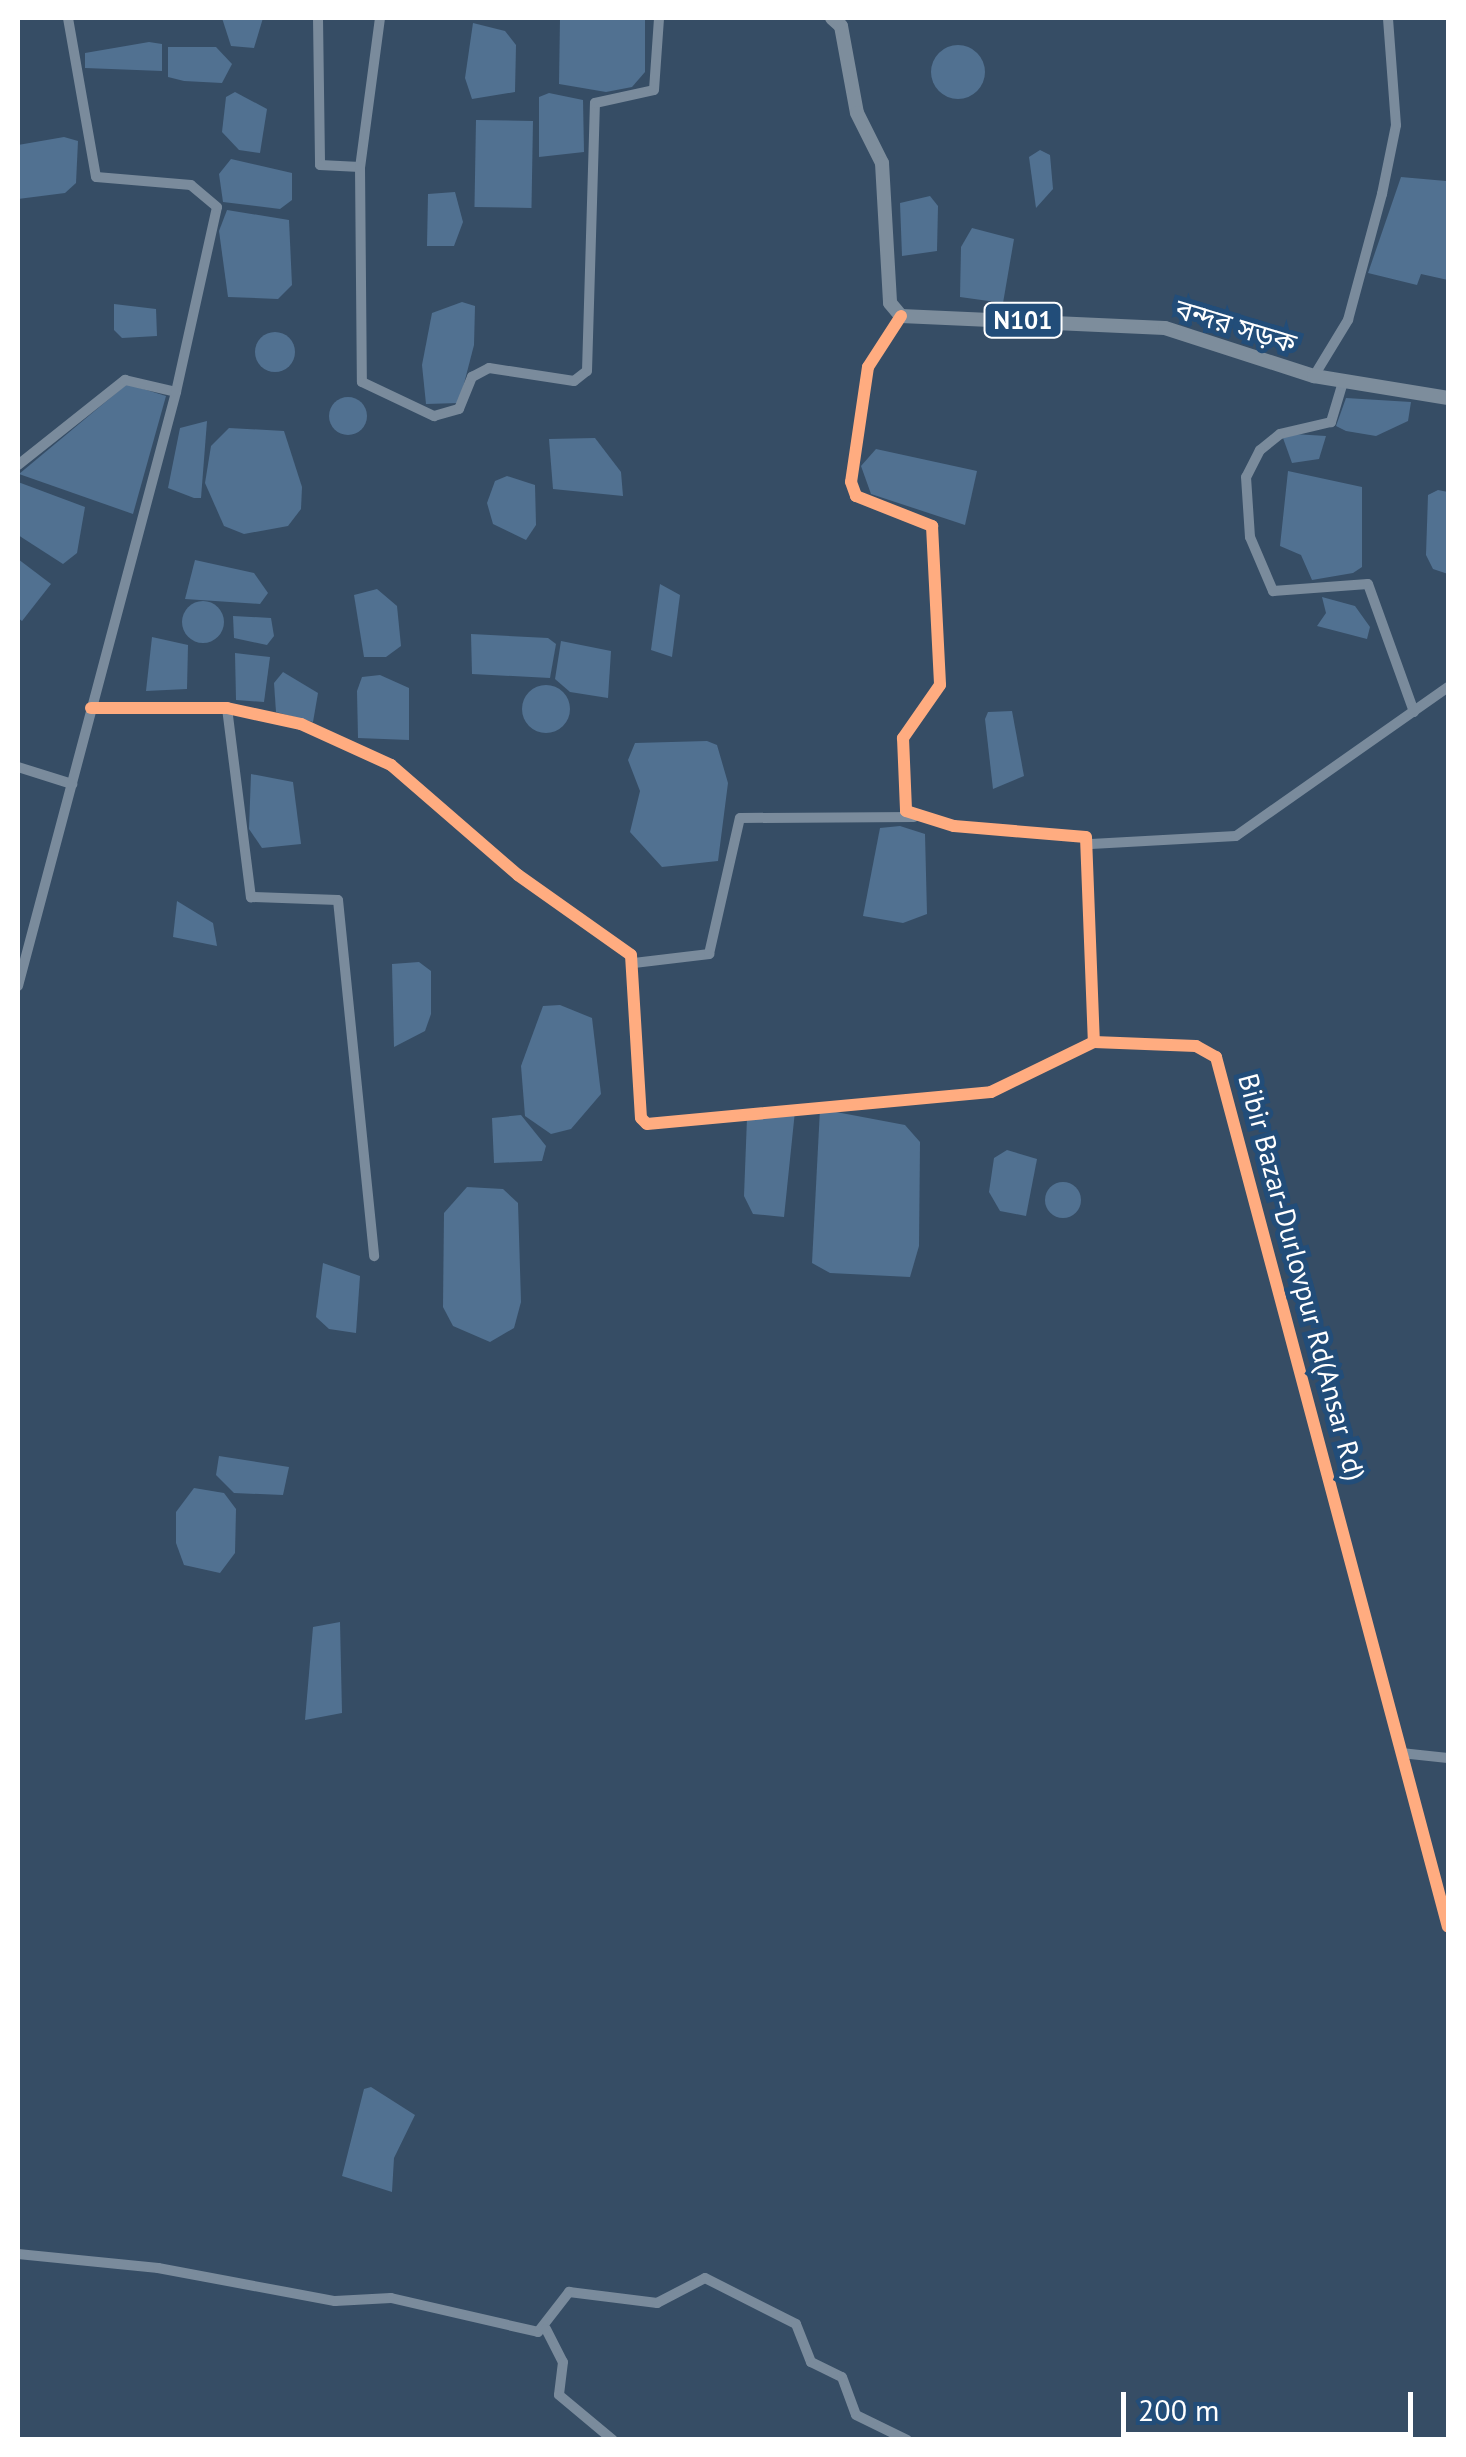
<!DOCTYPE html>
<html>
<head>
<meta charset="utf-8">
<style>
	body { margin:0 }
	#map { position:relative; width:1466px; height:2457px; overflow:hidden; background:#364d65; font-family:"PT Sans","Noto Sans Bengali",sans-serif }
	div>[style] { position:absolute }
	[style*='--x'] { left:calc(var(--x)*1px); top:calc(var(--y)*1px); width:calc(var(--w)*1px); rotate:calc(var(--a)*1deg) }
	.water>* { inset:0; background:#517191; transform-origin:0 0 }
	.round { border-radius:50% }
	.minor>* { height:10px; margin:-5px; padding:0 5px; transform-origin:5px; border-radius:5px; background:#7a8b9c }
	.highway>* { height:14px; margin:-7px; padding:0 7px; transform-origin:7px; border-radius:7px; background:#7d8d9c }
	.cycleway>* { height:12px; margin:-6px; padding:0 6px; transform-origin:6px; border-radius:6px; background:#ffac80 }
	span { translate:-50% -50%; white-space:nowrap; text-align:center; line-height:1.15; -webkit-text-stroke:10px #224d79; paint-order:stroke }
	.shield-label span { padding:2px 8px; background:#224d79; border:2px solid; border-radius:8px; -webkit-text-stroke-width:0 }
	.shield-label { font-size:25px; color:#fff; font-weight:700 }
	.street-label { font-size:28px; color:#fff }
	.frame { position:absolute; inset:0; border:20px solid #fff; pointer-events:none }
	.scale { position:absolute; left:1121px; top:2392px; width:292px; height:45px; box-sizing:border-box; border:5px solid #fff; border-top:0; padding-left:12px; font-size:30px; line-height:35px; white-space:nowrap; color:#fff; -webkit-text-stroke:8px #224d79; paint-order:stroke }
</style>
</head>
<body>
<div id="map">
	<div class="water">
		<div style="clip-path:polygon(222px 18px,263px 18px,254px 48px,231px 46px)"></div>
		<div style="clip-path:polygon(560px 18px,645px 18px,645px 72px,632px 87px,606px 92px,559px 84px)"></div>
		<div style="clip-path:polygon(473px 23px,505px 31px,516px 45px,515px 92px,472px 99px,465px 78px)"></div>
		<div style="clip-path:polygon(149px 42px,162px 44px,162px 71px,85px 68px,85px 53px)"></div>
		<div class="round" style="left:931px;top:45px;width:54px;height:54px"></div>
		<div style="clip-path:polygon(168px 47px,216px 47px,232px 64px,222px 83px,184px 81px,168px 77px)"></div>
		<div style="clip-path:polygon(235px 92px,267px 109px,260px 153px,239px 150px,222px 132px,226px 97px)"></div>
		<div style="clip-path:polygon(549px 93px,583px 100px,584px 152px,539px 157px,539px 97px)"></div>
		<div style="left:476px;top:120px;width:57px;height:87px;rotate:1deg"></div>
		<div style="clip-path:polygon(64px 137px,78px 141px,76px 183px,65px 193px,18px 199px,18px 145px)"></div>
		<div style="clip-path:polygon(1040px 150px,1050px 155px,1053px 189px,1036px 208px,1029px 157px)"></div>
		<div style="clip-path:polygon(231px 159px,292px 173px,292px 200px,280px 209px,223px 202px,219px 174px)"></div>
		<div style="clip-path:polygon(1401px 177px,1446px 181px,1448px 280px,1421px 274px,1417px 285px,1368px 273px)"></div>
		<div style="clip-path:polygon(455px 192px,463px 222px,454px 246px,427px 246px,428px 194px)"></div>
		<div style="clip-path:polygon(930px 196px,938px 206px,937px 251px,902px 256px,900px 203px)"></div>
		<div style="clip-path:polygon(227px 210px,289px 220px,292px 285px,278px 299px,228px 297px,219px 231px)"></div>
		<div style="clip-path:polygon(972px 228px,1014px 239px,1003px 303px,960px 297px,961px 247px)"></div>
		<div style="clip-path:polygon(462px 302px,475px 306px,474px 345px,459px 403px,426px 404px,422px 365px,432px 313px)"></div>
		<div style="clip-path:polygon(114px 304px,156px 309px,157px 336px,122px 338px,114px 330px)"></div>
		<div class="round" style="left:255px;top:332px;width:40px;height:40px"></div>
		<div style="clip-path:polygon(127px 384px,166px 396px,133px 514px,19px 474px)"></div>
		<div class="round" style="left:329px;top:397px;width:38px;height:38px"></div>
		<div style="clip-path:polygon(1346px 398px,1411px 402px,1408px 421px,1376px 436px,1346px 431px,1336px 426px)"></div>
		<div style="clip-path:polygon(207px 421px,201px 498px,194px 498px,168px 488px,180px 428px)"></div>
		<div style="clip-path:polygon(229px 428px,284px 431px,302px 487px,301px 509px,288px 526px,244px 534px,224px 526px,205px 483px,211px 446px)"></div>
		<div style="clip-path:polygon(1294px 434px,1326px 436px,1319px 459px,1292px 463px,1283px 438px)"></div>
		<div style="clip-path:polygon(595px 438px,621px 472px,623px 496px,553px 489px,549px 439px)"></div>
		<div style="clip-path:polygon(876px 449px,977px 471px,965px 525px,871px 494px,861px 466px)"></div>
		<div style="clip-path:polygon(1288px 471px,1362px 487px,1362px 567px,1353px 573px,1312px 580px,1301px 555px,1280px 546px)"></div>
		<div style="clip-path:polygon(507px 476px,535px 485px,536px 525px,526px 540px,493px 524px,487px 503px,495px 481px)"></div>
		<div style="clip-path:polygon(18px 482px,85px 507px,77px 553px,63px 564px,18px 535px)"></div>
		<div style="clip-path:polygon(1438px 490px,1448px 492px,1448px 574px,1433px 569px,1426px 555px,1428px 495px)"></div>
		<div style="clip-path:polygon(18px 559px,51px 584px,22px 621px,18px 618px)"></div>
		<div style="clip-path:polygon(195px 560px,254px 573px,268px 593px,260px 604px,185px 599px)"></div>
		<div style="clip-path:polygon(660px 584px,680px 595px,672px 657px,651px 650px)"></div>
		<div style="clip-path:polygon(377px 589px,397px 606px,401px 646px,386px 657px,364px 657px,354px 595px)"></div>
		<div style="clip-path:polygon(1322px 597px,1355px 606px,1370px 627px,1367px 639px,1317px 626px,1326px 613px)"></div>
		<div class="round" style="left:182px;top:601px;width:42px;height:42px"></div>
		<div style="clip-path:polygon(233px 616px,271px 618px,274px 636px,267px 645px,234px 638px)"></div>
		<div style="clip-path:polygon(471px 634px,548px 638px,556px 644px,550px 678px,472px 674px)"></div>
		<div style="clip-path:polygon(152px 637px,188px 645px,187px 689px,146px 691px)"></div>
		<div style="clip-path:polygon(561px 641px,611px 651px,608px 698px,570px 692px,555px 679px)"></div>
		<div style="clip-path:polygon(235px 653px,270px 657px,264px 702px,236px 700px)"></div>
		<div style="clip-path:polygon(283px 672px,318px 693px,313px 722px,276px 712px,274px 683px)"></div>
		<div style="clip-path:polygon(380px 675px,409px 688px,409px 740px,358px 738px,357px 691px,362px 677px)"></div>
		<div class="round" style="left:522px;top:685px;width:48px;height:48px"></div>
		<div style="clip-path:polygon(1012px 711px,1024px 776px,993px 789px,985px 719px,988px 712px)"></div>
		<div style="clip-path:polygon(707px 741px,717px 745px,728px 783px,718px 861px,662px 867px,630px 832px,640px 791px,628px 760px,635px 743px)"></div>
		<div style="clip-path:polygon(251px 774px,293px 782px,301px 844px,262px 848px,249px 829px)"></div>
		<div style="clip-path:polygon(900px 826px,925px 834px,927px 914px,903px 923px,863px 916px,880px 828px)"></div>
		<div style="clip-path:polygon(177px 901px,213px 923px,217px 946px,173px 937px)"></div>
		<div style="clip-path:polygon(419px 962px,431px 971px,431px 1014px,425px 1031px,394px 1047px,392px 964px)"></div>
		<div style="clip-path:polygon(560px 1005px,592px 1018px,601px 1094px,571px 1129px,551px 1134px,525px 1116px,521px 1066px,543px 1006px)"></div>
		<div style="clip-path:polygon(820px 1109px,905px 1125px,920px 1142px,919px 1246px,910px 1277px,830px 1273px,812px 1263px)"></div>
		<div style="clip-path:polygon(795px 1111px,784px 1217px,753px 1214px,744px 1196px,747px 1118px)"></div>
		<div style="clip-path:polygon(521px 1115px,546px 1146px,542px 1161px,494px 1163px,492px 1118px)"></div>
		<div style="clip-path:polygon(1007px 1150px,1037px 1159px,1026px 1216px,1000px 1211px,989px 1192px,994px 1158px)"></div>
		<div class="round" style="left:1045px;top:1182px;width:36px;height:36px"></div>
		<div style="clip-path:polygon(467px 1187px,503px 1189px,518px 1203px,521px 1302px,514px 1328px,490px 1342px,453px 1326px,443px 1307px,444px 1213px)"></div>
		<div style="clip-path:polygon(323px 1263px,360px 1276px,356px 1333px,329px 1329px,316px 1317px)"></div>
		<div style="clip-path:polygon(219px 1456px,289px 1467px,283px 1495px,234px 1493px,216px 1475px)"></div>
		<div style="clip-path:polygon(194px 1488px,224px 1493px,236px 1509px,235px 1553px,220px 1573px,184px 1565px,176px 1543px,176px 1512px)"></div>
		<div style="clip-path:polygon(340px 1622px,342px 1713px,305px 1720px,313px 1627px)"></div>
		<div style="clip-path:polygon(371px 2087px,415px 2115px,394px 2158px,392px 2192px,342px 2176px,364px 2089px)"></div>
	</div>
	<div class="minor">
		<div style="--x:318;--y:18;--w:147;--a:89.2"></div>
		<div style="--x:320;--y:165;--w:40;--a:2.9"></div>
		<div style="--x:380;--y:18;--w:150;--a:97.6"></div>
		<div style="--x:360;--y:167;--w:215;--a:89.5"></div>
		<div style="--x:362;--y:382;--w:80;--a:25.3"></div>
		<div style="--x:434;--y:416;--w:26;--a:-16"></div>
		<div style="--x:459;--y:409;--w:35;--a:-68"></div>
		<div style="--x:472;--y:377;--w:19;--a:-28"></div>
		<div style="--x:489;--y:368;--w:86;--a:8.7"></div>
		<div style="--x:574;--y:381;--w:16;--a:-38"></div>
		<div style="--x:587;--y:371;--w:268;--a:-88.3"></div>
		<div style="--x:595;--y:103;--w:60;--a:-12.4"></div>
		<div style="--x:654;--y:90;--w:72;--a:-86"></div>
		<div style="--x:901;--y:316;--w:61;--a:122.9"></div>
		<div style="--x:868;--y:367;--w:116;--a:98.4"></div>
		<div style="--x:851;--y:482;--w:15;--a:70"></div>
		<div style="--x:856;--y:496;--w:82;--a:21.5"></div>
		<div style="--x:932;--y:526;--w:159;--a:87.1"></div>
		<div style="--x:940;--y:685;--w:65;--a:124.9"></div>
		<div style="--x:903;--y:738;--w:73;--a:87.6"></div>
		<div style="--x:906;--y:811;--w:50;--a:17.4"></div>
		<div style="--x:954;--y:826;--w:132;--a:4.8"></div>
		<div style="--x:1086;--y:837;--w:205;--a:87.8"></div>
		<div style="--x:1094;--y:1042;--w:102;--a:2.2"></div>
		<div style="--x:1196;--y:1046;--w:23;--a:29"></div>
		<div style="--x:1216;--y:1057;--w:900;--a:75.07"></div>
		<div style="--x:1314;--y:376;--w:66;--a:-58.7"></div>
		<div style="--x:1348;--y:320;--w:131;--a:-74.9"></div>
		<div style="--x:1382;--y:194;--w:70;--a:-78.5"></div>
		<div style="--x:1396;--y:125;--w:107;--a:-94.3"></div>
		<div style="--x:1343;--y:382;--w:42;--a:106.7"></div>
		<div style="--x:1331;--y:422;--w:52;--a:166.8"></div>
		<div style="--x:1280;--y:434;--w:26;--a:141"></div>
		<div style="--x:1260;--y:450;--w:30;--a:117"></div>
		<div style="--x:1246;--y:477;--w:60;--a:86.2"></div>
		<div style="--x:1250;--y:537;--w:59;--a:66.9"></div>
		<div style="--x:1273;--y:591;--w:95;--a:-4.2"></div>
		<div style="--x:1368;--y:584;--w:136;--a:70.2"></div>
		<div style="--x:18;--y:465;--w:137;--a:-38.5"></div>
		<div style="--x:125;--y:380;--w:52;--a:13.2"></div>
		<div style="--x:91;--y:708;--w:136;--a:0"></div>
		<div style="--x:227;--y:708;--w:76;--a:12.2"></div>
		<div style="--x:301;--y:724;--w:99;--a:24.5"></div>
		<div style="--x:391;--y:765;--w:168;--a:40.9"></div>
		<div style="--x:518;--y:875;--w:138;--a:35.3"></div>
		<div style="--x:631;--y:955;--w:163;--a:86.5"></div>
		<div style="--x:641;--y:1118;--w:8;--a:45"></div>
		<div style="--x:647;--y:1124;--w:345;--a:-5.3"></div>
		<div style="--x:991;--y:1092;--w:114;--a:-25.9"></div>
		<div style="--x:227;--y:708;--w:191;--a:82.8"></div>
		<div style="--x:251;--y:897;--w:87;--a:2"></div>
		<div style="--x:338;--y:900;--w:358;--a:84.2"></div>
		<div style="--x:18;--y:767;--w:57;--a:17.5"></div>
		<div style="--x:1091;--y:844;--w:145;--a:-3.2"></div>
		<div style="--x:1236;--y:836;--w:259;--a:-35.1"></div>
		<div style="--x:634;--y:963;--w:76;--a:-6.8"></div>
		<div style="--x:709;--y:954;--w:139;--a:-77.2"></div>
		<div style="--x:740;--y:818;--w:174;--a:-0.3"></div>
		<div style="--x:18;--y:986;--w:615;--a:-75.1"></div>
		<div style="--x:176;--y:392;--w:189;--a:-77.5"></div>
		<div style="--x:217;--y:207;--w:34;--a:-140"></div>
		<div style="--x:191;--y:185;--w:95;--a:-175.2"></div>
		<div style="--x:96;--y:177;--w:161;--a:-100"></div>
		<div style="--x:1401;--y:1753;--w:47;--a:6.1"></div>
		<div style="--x:18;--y:2254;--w:141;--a:5.7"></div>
		<div style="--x:158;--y:2268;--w:180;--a:10.6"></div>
		<div style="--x:335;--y:2301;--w:56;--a:-3.1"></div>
		<div style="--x:391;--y:2298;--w:151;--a:13"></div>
		<div style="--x:538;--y:2332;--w:51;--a:-52.2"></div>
		<div style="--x:569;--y:2292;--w:89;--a:7.1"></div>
		<div style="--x:657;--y:2303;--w:54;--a:-27.5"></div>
		<div style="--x:705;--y:2278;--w:102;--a:26.8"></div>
		<div style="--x:796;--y:2324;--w:41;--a:68.5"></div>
		<div style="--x:811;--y:2362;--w:34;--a:26"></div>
		<div style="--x:842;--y:2377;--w:40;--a:69.8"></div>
		<div style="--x:856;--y:2415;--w:57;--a:26.1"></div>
		<div style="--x:546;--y:2329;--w:37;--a:63"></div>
		<div style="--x:563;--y:2362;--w:33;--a:97"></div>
		<div style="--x:559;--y:2395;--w:70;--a:39.8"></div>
	</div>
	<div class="highway">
		<div style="--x:832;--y:18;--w:12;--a:42"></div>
		<div style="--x:841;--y:26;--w:88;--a:79.6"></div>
		<div style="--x:857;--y:113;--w:56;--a:63.4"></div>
		<div style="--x:882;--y:163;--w:140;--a:86.7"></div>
		<div style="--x:890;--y:303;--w:17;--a:50"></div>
		<div style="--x:901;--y:316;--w:264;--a:2.6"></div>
		<div style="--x:1165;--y:328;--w:157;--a:17.9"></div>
		<div style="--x:1314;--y:376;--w:136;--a:9.3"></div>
	</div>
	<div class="cycleway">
		<div style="--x:901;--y:316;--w:61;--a:122.9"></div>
		<div style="--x:868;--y:367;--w:116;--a:98.4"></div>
		<div style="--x:851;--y:482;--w:15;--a:70"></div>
		<div style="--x:856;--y:496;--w:82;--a:21.5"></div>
		<div style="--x:932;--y:526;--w:159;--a:87.1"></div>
		<div style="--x:940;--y:685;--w:65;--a:124.9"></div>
		<div style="--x:903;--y:738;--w:73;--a:87.6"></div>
		<div style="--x:906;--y:811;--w:50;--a:17.4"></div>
		<div style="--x:954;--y:826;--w:132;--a:4.8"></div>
		<div style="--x:1086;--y:837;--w:205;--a:87.8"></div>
		<div style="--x:1094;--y:1042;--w:102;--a:2.2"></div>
		<div style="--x:1196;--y:1046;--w:23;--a:29"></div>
		<div style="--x:1216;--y:1057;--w:900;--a:75.07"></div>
		<div style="--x:91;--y:708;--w:136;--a:0"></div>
		<div style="--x:227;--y:708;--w:76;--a:12.2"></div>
		<div style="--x:301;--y:724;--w:99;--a:24.5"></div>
		<div style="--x:391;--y:765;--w:168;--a:40.9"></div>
		<div style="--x:518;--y:875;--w:138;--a:35.3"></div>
		<div style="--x:631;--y:955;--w:163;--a:86.5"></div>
		<div style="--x:641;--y:1118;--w:8;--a:45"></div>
		<div style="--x:647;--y:1124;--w:345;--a:-5.3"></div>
		<div style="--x:991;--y:1092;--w:114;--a:-25.9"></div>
	</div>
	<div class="shield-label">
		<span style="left:1023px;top:320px">N101</span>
	</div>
	<div class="street-label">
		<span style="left:1236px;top:326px;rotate:17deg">বন্দর সড়ক</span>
		<span style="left:1302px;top:1277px;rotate:75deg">Bibir Bazar-Durlovpur Rd(Ansar Rd)</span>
	</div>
	<div class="frame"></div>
	<div class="scale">200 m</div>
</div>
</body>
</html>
